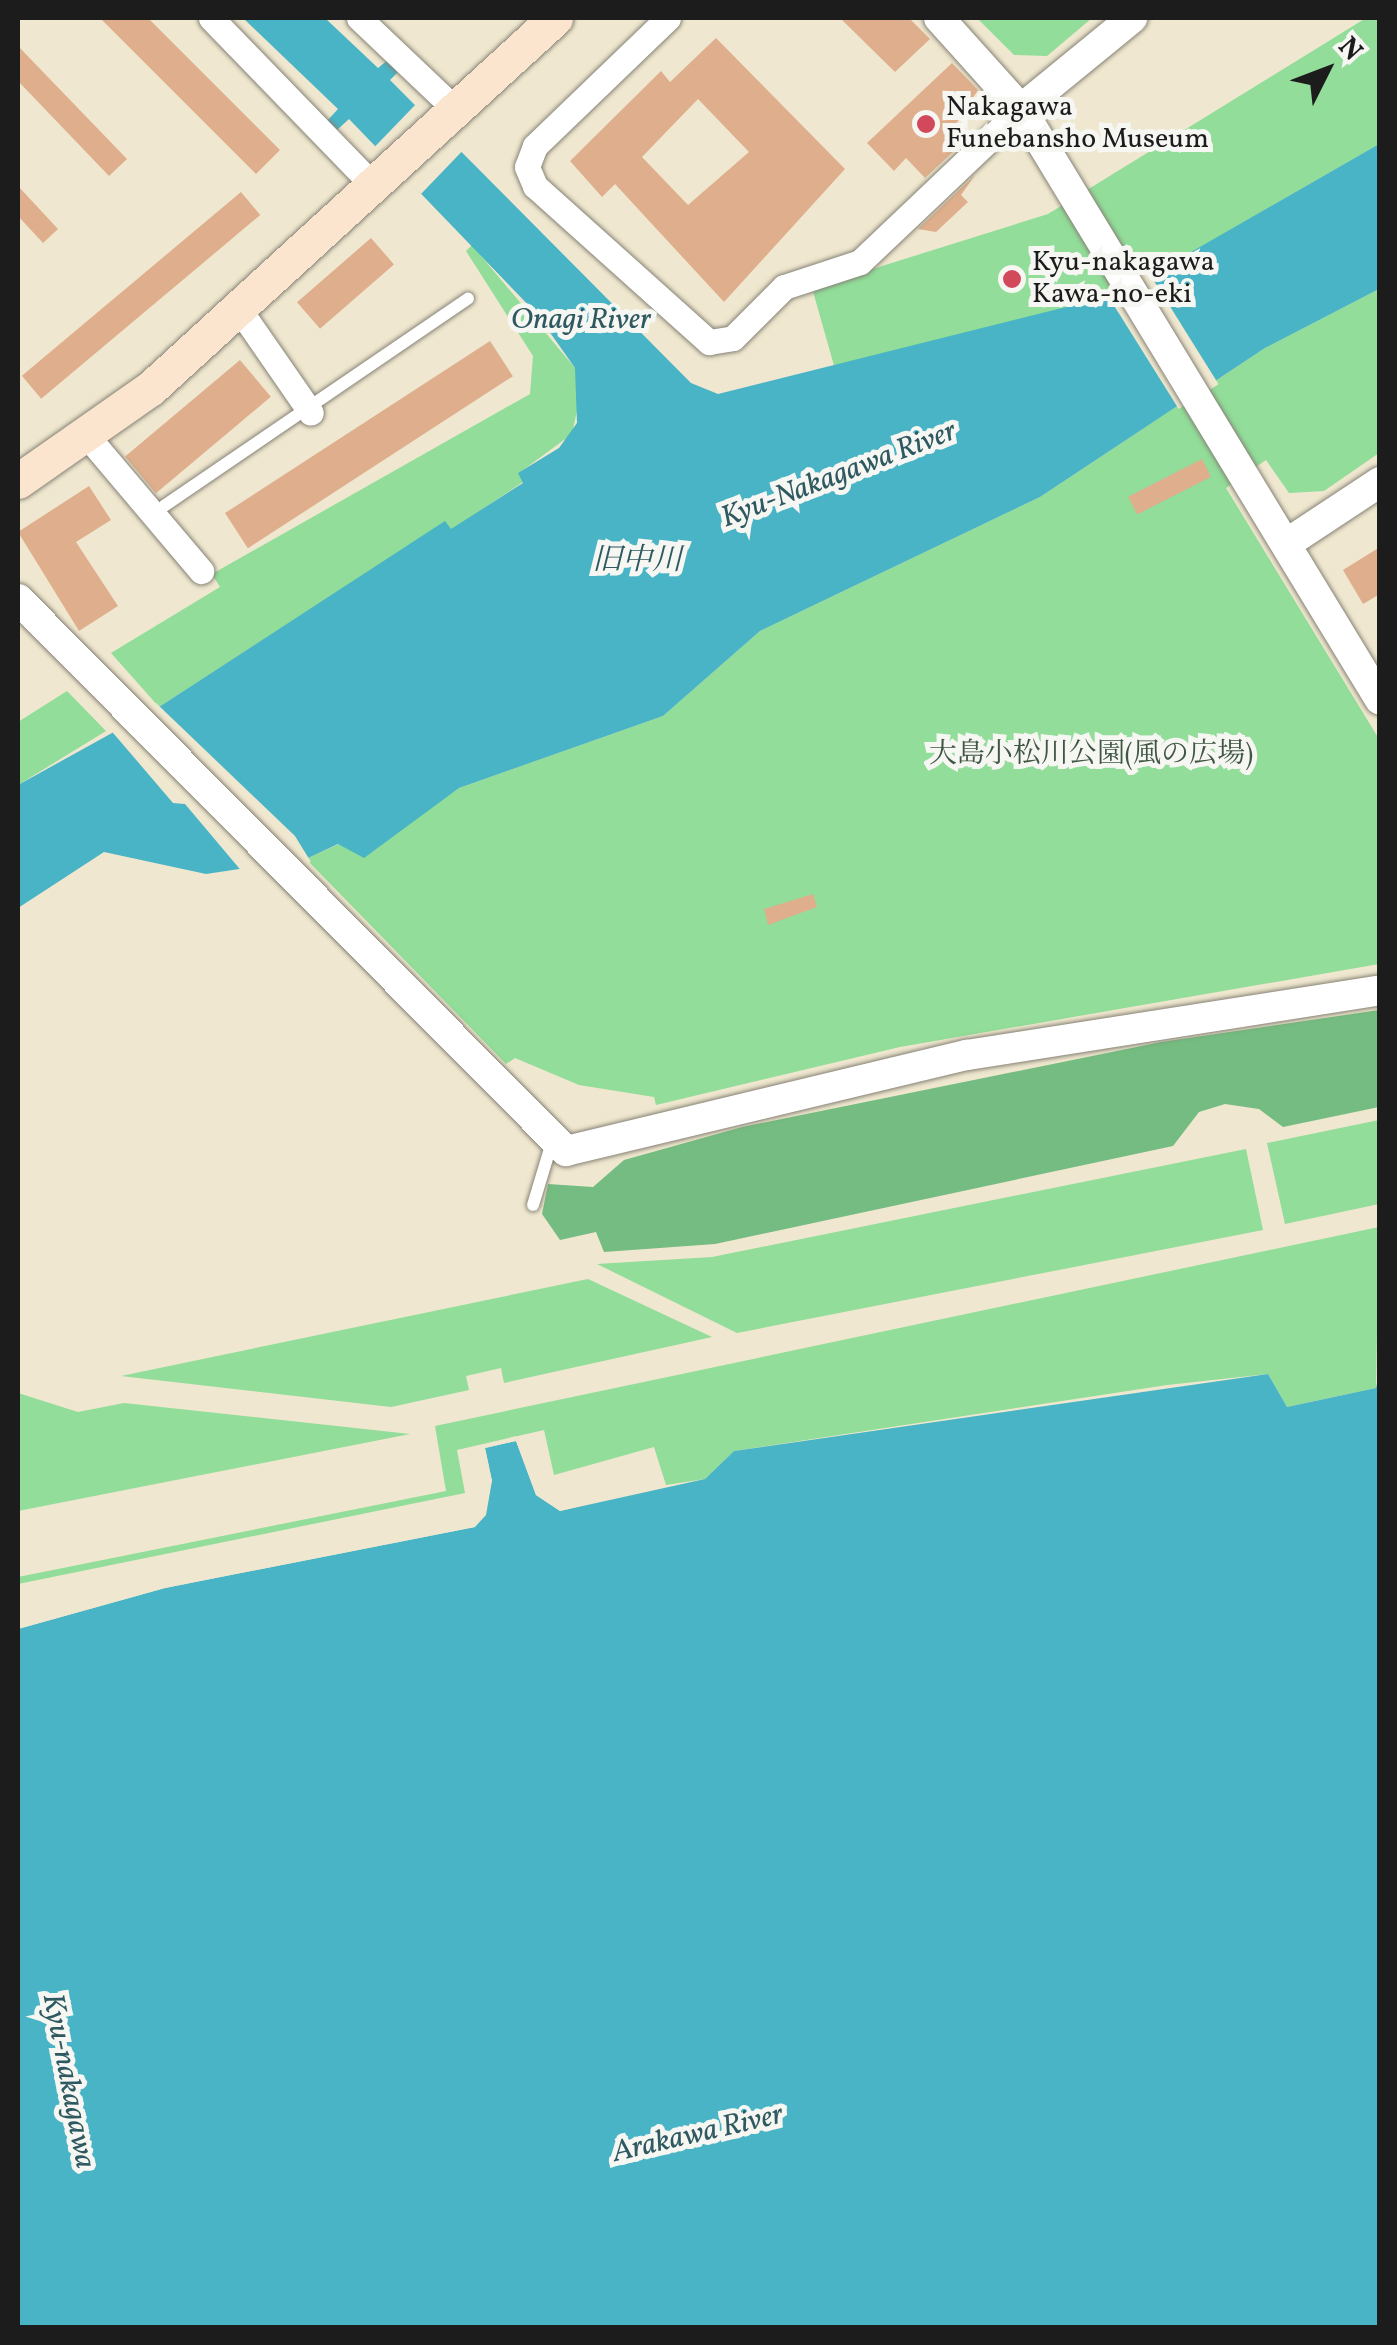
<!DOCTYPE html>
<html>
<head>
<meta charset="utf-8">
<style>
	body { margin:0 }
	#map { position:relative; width:1397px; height:2345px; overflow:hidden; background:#efe7cf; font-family:Vollkorn,"Noto Serif JP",serif }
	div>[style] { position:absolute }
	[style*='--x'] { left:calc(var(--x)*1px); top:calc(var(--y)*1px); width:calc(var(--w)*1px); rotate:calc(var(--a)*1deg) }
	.green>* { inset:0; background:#91dd99 }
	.forest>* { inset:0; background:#74bc81 }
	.water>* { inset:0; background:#48b4c5 }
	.pier>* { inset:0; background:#efe7cf; transform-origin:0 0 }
	.building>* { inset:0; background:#dfaf8d; transform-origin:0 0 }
	.roads { filter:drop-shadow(0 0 2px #868276) drop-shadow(0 0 2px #868276) }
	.service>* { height:12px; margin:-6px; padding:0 6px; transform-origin:6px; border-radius:6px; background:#fff }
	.minor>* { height:25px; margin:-12.5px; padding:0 12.5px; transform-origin:12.5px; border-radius:12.5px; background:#fff }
	.tertiary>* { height:30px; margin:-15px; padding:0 15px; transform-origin:15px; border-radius:15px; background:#fff }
	.secondary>* { height:35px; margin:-17.5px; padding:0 17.5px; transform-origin:17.5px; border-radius:17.5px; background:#fbe5cf }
	.dots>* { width:28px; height:28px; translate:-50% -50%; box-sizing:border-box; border:5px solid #f6f6f2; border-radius:50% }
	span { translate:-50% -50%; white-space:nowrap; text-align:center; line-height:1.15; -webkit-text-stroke:10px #f6f6f2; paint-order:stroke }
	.poi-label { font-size:28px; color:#1c1c1c }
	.left { translate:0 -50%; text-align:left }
	.park-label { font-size:28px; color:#3f5642 }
	.water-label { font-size:30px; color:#2e5960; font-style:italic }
	.frame { position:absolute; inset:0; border:20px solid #1c1c1c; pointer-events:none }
	.north { position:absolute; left:1277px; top:20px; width:100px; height:100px; -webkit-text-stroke:8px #f6f6f2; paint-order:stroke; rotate:48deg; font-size:28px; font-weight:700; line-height:40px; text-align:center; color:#1c1c1c }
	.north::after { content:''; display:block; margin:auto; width:35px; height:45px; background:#1c1c1c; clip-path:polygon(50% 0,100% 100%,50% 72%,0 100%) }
</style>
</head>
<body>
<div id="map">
	<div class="green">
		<div style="clip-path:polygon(977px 18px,1092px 18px,1047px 56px,1014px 55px)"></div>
		<div style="clip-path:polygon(1366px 18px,1379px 18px,1379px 144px,1119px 294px,835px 369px,812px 288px,1048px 214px)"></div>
		<div style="clip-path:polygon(472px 245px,575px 368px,581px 392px,572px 434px,519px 473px,523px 482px,451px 530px,445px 522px,159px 707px,111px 653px,220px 587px,212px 574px,530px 394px,533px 356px,466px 251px)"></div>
		<div style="clip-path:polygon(1379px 289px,1379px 453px,1324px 491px,1289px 493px,1266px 460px,1226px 488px,1379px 739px,1379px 964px,900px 1047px,656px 1105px,654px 1097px,579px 1085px,515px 1058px,506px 1064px,306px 859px,339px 844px,365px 853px,459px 788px,663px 716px,760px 631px,1040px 497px,1265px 348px)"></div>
		<div style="clip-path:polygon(67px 691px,106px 731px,18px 785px,18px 722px)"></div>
		<div style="clip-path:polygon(1379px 1120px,1379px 1204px,1285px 1224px,1267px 1143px)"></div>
		<div style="clip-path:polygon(1246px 1149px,1263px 1230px,737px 1333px,597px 1264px,712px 1257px)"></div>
		<div style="clip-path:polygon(1379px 1227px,1376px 1388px,1287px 1407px,1268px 1374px,1167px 1385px,734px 1451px,705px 1479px,666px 1485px,654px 1447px,554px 1475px,544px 1430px,457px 1450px,465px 1493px,18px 1584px,18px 1577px,446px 1491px,435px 1426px)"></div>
		<div style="clip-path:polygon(588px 1279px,712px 1337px,504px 1383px,501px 1368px,466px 1376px,469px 1390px,391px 1407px,121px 1376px)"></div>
		<div style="clip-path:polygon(18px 1393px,78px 1412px,124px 1403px,410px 1434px,18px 1511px)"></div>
	</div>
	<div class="forest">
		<div style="clip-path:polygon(1379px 1010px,1379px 1107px,1283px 1127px,1259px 1109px,1225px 1104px,1199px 1112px,1173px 1146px,715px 1244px,604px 1252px,596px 1232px,560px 1240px,542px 1214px,548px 1184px,593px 1187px,624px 1160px,742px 1127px,1161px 1042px)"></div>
	</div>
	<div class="water">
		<div style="clip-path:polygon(243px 18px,325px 18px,378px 68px,389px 59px,400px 70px,390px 80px,691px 383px,718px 394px,1118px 294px,1379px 144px,1379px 289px,1265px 348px,1040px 497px,760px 631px,663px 716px,459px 788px,364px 858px,338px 844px,306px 859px,206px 874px,104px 852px,18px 908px,18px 785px,159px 707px,445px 521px,451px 529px,523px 483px,518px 473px,559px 448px,577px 423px,575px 368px,537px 314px,349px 119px,337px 130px,327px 121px,338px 109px)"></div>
		<div style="clip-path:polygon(1268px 1374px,1287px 1407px,1376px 1388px,1379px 1374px,1379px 2327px,18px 2327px,18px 1629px,165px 1588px,475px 1527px,492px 1481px,485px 1448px,516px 1441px,536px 1495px,560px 1511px,705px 1479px,734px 1451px)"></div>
	</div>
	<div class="pier">
		<div style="left:418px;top:102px;width:66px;height:64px;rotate:44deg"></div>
		<div style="left:1146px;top:268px;width:137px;height:47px;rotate:58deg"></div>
		<div style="clip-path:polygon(156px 703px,295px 836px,311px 862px,244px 874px,185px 804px,173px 803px,108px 727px)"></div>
		<div style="clip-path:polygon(516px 1436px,541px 1493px,560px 1506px,666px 1485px,560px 1511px,536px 1495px,516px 1441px,485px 1448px,492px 1481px,486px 1515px,475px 1527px,165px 1588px,18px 1629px,79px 1603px,472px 1523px,487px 1481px,481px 1446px)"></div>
	</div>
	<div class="building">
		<div style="clip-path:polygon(100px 18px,148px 18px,280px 150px,256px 174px)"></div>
		<div style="clip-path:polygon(840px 18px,909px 18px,930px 39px,895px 72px)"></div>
		<div style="clip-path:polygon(evenodd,716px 38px,845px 169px,724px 302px,615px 184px,602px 197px,570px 161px,661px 71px,670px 82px,716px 38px,698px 99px,749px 152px,688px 205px,642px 157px,698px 99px)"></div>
		<div style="clip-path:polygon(18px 46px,127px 159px,109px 176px,18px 81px)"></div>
		<div style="clip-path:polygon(952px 63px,978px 90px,947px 138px,954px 151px,925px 178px,906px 158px,894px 171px,867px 143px)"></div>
		<div style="clip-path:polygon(975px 175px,961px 195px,968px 202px,936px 232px,918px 229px)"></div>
		<div style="clip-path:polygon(18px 186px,58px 229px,43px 243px,18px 216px)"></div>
		<div style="left:241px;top:192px;width:30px;height:286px;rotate:50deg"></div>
		<div style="left:371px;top:238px;width:35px;height:98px;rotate:49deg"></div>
		<div style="left:490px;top:341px;width:42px;height:316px;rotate:57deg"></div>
		<div style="left:240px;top:360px;width:48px;height:150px;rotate:50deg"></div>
		<div style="left:1202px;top:459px;width:20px;height:83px;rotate:63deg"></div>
		<div style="clip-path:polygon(89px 486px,111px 520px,76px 542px,118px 606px,79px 631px,18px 532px)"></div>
		<div style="clip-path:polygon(1380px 547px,1380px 594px,1363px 604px,1343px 570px)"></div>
		<div style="clip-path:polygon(813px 894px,817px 907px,768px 925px,764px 909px)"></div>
	</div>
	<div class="roads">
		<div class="service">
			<div style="--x:164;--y:506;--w:368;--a:-34.3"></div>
			<div style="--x:533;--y:1205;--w:66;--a:-73.2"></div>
		</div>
		<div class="minor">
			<div style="--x:211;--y:18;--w:237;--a:45.9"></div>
			<div style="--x:359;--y:18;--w:134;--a:43.5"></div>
			<div style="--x:668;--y:18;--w:185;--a:136.1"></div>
			<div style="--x:535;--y:146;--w:22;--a:111"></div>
			<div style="--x:527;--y:167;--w:21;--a:67"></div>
			<div style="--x:535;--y:186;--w:234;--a:41.9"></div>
			<div style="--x:709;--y:342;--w:24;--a:-9"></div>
			<div style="--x:733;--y:338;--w:72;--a:-45"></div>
			<div style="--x:784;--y:287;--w:80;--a:-18.2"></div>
			<div style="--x:860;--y:262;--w:222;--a:-43.5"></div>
			<div style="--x:239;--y:309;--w:126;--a:55.3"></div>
			<div style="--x:87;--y:436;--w:177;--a:49.8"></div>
		</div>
		<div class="tertiary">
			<div style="--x:939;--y:18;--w:122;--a:48"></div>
			<div style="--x:1021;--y:109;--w:691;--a:58.72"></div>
			<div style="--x:1021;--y:109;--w:144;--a:-39.3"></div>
			<div style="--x:1286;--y:544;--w:113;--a:-33.4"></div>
			<div style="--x:18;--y:599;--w:778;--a:45.21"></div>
			<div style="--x:566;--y:1151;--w:412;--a:-13.5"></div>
			<div style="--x:967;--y:1055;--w:418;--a:-8.9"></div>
		</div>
		<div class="secondary">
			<div style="--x:18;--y:481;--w:162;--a:-35"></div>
			<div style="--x:151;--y:388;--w:548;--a:-42.48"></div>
		</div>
	</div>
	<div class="dots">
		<div style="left:926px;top:124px;background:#d1495b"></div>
		<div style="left:1012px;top:279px;background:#d1495b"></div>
	</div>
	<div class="poi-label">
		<span class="left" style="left:946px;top:124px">Nakagawa<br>Funebansho Museum</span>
		<span class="left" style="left:1032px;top:279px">Kyu-nakagawa<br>Kawa-no-eki</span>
	</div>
	<div class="park-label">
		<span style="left:1091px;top:755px">大島小松川公園(風の広場)</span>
	</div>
	<div class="water-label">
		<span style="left:581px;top:320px">Onagi River</span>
		<span style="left:839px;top:475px;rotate:-21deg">Kyu-Nakagawa River</span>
		<span style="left:637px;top:561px">旧中川</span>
		<span style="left:68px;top:2081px;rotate:79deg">Kyu-nakagawa</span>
		<span style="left:698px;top:2134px;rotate:-13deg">Arakawa River</span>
	</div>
	<div class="frame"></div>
	<div class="north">N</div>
</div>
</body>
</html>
